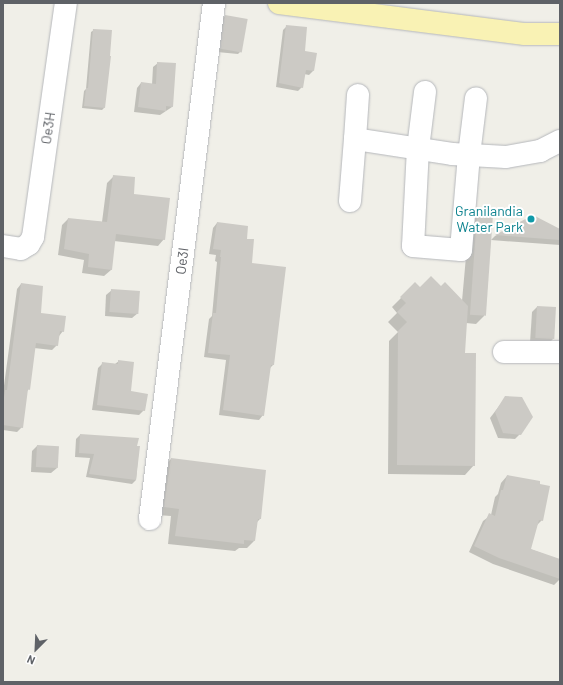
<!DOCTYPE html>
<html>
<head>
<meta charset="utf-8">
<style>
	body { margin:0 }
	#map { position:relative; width:563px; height:685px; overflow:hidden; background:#f0efe8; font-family:Barlow,sans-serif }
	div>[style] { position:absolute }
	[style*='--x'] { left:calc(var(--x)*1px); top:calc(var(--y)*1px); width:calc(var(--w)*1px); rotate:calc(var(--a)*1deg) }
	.shadow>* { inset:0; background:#0003 }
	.building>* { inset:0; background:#cccac5; transform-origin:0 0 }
	.roads { filter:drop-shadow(0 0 1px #b5b7bb) drop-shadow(0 0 1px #b5b7bb) }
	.minor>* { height:22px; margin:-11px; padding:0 11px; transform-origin:11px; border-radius:11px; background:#fff }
	.major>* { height:22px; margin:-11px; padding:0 11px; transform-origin:11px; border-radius:11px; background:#f9f2b4 }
	.dots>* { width:11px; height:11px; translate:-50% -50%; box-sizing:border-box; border:2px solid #fff; border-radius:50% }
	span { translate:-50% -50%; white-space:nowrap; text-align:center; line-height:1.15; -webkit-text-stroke:4px #fff; paint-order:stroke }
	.street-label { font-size:14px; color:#5f6267 }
	.culture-label { font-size:14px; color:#0d838f }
	.right { translate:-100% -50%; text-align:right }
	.frame { position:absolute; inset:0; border:4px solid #5f6267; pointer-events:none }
	.north { position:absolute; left:16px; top:629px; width:40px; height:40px; -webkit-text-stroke:3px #fff; paint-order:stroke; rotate:204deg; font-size:11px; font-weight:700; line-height:16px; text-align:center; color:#5f6267 }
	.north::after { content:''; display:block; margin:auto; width:14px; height:18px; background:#5f6267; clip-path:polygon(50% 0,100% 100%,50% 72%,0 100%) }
</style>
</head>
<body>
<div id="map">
	<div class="shadow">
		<div style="clip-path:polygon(225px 16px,242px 50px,238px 54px,217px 52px,221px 20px)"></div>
		<div style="clip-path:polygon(287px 26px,304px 52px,316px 54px,313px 71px,309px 75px,304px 74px,302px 87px,298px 91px,276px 87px,283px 30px)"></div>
		<div style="clip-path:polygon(94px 30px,104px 108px,102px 110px,82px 108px,84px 91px,86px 89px,91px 32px)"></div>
		<div style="clip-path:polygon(158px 63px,172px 107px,160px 115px,134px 112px,137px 88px,141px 83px,152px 85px,153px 67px)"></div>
		<div style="clip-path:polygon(114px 176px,133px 195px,164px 239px,158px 246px,114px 241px,111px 270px,104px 276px,82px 273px,84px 260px,58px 255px,62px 225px,68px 219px,102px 222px,107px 183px)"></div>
		<div style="clip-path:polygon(477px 215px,492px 216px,484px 316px,476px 324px,466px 323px,464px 354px,474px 465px,465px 475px,388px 474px,389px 341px,398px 332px,388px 322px,397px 313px,392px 307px,415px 284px,420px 288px,441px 288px,462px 301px,469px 223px)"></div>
		<div style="clip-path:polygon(533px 216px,560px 230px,560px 245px,491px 240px,495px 236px)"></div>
		<div style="clip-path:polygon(217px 223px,246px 240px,273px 365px,269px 369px,263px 415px,259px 420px,219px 415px,226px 360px,204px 357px,209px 319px,212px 316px,217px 262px,215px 261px,216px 255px,209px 254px,213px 228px)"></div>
		<div style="clip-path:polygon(21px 284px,40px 314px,63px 331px,59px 336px,57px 345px,52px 350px,34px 348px,29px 389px,26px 392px,22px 427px,17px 432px,3px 430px,3px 393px,17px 289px)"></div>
		<div style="clip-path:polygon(112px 290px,138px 313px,132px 318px,105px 316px,106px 295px)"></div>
		<div style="clip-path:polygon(537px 307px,553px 339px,548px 344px,530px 343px,532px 312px)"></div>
		<div style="clip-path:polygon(119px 361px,130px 392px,144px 410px,139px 415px,92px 410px,98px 368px,103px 363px,115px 364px)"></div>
		<div style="clip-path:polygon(506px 397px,520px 434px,515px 439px,498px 438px,490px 418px)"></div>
		<div style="clip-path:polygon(80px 435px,139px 447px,136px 480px,132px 484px,86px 477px,90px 458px,75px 457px,76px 439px)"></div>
		<div style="clip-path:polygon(37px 446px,57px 468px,51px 473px,31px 472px,32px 451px)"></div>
		<div style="clip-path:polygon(171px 459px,260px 519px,257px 522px,254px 541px,247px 548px,239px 548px,235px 551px,168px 544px,171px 516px,157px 515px,163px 467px)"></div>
		<div style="clip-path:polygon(507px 476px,542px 520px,536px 526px,530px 549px,560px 560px,560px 579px,554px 585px,493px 564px,469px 552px,483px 521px,491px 515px,495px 497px,498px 494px,501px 483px)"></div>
	</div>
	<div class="building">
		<div style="left:225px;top:15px;width:23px;height:34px;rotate:10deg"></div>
		<div style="clip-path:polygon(286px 25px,307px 27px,305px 51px,317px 53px,314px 71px,306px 70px,303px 88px,279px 83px)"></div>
		<div style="clip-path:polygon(93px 29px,112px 30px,110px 56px,111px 56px,105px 108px,84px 106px,86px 88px,88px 88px)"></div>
		<div style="clip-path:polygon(157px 62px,176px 63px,173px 107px,166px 106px,166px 111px,138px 107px,141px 82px,156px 84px)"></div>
		<div style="clip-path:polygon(113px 175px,135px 177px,134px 194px,170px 198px,165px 240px,116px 234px,112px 270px,88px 267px,89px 254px,64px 249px,68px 218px,107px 222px)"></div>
		<div style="left:477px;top:214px;width:16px;height:101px;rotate:4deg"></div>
		<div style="clip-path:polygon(533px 215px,560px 229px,560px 240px,495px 235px)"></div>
		<div style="clip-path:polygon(217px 222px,248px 226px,247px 239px,254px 239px,252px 263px,286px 267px,274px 365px,271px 365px,264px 416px,223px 410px,230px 355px,208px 353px,213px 313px,216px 313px,221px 257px,220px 257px,221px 250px,213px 249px)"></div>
		<div style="clip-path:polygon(431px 276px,441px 286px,445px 282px,468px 306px,465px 353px,476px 353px,475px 466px,397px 465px,398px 331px,407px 322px,397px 312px,406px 303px,400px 297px,415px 282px,420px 287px)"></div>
		<div style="clip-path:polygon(21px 283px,43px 286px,41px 313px,66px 316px,64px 332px,60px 331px,58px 346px,36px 343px,30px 390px,28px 389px,23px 428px,3px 425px,3px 405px,5px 390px,7px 390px)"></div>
		<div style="left:111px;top:289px;width:29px;height:23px;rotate:4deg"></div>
		<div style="left:537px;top:306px;width:19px;height:32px;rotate:3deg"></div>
		<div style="clip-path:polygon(118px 360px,134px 362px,131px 391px,148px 394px,145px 411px,97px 405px,102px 362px,118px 364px)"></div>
		<div style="clip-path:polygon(505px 396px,522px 397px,533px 417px,521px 435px,503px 433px,495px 412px)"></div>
		<div style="clip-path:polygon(80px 434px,139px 438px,137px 446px,140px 446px,136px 480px,89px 474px,94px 454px,79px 453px)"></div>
		<div style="left:37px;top:445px;width:22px;height:22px;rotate:3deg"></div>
		<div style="clip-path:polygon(171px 458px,266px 470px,261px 519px,258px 519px,255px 541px,244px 540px,244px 544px,175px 536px,179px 509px,164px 507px)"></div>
		<div style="clip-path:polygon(507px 475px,540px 481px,540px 484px,550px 486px,543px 521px,539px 520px,531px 549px,560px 559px,560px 579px,499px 558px,474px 546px,489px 513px,495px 516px,501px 490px,503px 490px)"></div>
	</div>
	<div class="roads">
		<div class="minor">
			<div style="--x:425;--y:92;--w:56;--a:97.1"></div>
			<div style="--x:418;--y:148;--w:98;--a:92.9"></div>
			<div style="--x:413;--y:246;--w:48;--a:4.8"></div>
			<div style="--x:461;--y:250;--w:95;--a:-85.2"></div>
			<div style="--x:469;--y:155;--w:57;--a:-83"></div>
			<div style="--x:355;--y:139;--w:44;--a:-86.1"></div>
			<div style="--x:350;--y:201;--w:62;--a:-85.4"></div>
			<div style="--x:355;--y:139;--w:98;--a:8.8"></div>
			<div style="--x:452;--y:154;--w:54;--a:3.2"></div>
			<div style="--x:506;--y:157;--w:35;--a:-10"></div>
			<div style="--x:540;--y:151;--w:22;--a:-27"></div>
			<div style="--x:3;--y:246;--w:18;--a:9"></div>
			<div style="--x:21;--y:249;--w:9;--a:-32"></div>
			<div style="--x:29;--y:244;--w:8;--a:-60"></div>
			<div style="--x:33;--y:237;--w:236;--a:-82"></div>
			<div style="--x:504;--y:352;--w:56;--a:0"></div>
			<div style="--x:150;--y:519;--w:520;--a:-82.93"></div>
		</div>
		<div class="major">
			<div style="--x:279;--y:3;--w:248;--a:7.2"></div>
			<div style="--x:525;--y:34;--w:35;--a:0"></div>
		</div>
	</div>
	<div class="dots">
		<div style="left:531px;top:219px;background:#0f9aa8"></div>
	</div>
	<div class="street-label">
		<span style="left:48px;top:128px;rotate:-82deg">Oe3H</span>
		<span style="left:182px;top:261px;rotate:-83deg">Oe3I</span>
	</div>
	<div class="culture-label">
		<span class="right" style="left:523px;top:219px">Granilandia<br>Water Park</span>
	</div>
	<div class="frame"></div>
	<div class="north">N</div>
</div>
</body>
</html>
